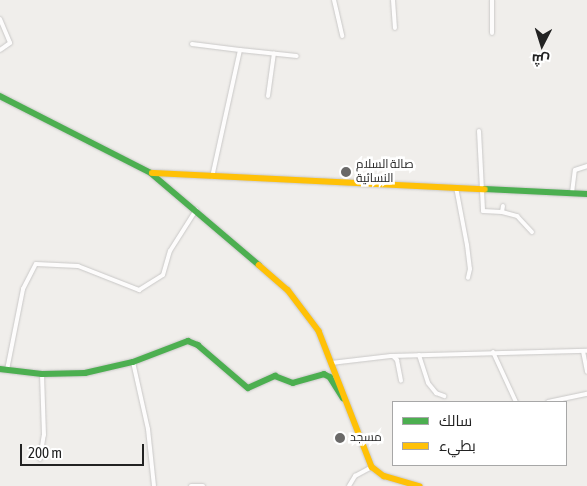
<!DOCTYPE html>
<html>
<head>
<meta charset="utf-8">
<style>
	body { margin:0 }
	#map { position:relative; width:587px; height:486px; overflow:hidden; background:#f0eeeb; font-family:"Asap Condensed",Cairo,sans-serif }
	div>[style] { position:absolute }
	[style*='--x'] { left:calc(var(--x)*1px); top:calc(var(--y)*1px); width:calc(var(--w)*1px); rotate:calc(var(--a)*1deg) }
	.roads { filter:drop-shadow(0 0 1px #c9c8c7) drop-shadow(0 0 1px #c9c8c7) }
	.street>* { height:4px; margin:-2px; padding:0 2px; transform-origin:2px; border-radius:2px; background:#fdfcfc }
	.fast>* { height:5.5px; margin:-2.75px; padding:0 2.75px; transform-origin:2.75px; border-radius:2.75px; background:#4caf50 }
	.slow>* { height:5.5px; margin:-2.75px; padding:0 2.75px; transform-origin:2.75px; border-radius:2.75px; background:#ffc107 }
	.dots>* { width:14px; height:14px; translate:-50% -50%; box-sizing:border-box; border:2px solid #fff; border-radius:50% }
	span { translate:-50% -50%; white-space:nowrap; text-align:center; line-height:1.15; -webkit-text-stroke:5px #fff; paint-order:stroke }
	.poi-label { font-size:12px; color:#222 }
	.left { translate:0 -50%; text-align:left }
	.legend { position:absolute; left:392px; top:401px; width:175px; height:65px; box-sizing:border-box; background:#fff; border:1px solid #a7a7a7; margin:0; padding:6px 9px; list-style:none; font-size:15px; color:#222 }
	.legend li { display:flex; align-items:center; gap:10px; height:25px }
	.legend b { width:25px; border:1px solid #a7a7a7 }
	.north { position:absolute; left:517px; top:20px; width:50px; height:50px; -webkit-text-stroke:4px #fff; paint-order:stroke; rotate:185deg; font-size:14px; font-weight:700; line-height:20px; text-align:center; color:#222 }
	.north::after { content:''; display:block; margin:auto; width:18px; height:22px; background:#222; clip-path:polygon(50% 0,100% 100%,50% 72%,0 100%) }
	.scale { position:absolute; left:20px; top:444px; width:124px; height:22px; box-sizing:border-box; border:2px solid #222; border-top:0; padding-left:6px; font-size:15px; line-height:18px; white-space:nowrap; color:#222; -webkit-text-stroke:4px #fff; paint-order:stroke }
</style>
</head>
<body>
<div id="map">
	<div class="roads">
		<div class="street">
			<div style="--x:334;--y:0;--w:37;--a:77"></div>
			<div style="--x:393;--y:0;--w:28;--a:86"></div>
			<div style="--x:0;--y:19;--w:26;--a:67"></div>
			<div style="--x:10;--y:43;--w:12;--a:145"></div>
			<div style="--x:492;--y:33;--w:33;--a:-90"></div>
			<div style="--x:192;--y:44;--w:48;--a:7.1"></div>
			<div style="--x:240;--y:50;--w:130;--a:102.4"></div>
			<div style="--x:240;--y:50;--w:57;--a:6"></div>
			<div style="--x:268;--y:96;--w:43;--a:-82.1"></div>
			<div style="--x:479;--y:131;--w:80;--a:87.1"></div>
			<div style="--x:483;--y:211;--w:19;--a:3"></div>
			<div style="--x:502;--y:212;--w:6;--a:-81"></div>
			<div style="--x:456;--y:187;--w:59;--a:79.3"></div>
			<div style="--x:467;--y:245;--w:24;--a:83"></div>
			<div style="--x:470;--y:269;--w:9;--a:103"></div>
			<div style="--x:572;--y:193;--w:23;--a:-83"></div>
			<div style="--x:575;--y:170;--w:13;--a:-18"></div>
			<div style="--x:502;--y:212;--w:16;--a:15"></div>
			<div style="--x:517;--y:216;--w:22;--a:47"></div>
			<div style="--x:583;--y:351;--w:21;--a:79"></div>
			<div style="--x:493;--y:352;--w:55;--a:65.3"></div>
			<div style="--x:419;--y:355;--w:29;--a:72"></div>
			<div style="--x:428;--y:383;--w:13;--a:51"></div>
			<div style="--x:436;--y:393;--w:9;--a:21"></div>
			<div style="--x:393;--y:356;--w:6;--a:45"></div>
			<div style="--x:397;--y:360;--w:21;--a:79"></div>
			<div style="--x:133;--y:362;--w:69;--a:77.4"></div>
			<div style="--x:148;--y:429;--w:57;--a:84"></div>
			<div style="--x:331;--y:363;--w:60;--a:-6.7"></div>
			<div style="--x:391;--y:356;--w:196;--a:-1.5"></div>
			<div style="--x:7;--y:370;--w:83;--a:-78.8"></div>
			<div style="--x:23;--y:289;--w:28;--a:-63"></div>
			<div style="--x:36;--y:264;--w:42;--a:2.7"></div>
			<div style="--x:78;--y:266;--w:66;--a:21.5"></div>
			<div style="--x:139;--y:290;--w:28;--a:-32"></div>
			<div style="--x:163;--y:275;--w:25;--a:-74"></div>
			<div style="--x:170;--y:251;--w:49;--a:-57.6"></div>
			<div style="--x:548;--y:402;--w:40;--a:-12"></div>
			<div style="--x:40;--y:459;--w:24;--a:-81"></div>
			<div style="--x:44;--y:435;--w:61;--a:-91.9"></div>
			<div style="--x:191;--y:486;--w:12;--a:0"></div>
			<div style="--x:349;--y:486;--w:12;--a:-59"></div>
			<div style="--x:355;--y:476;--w:19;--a:-28"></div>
		</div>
		<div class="fast">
			<div style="--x:0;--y:96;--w:169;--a:27"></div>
			<div style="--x:151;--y:173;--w:142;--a:40.4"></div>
			<div style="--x:485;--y:189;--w:102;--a:2.8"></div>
			<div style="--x:0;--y:369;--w:42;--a:6.8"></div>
			<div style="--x:42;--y:374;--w:43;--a:-1.3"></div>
			<div style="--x:85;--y:373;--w:49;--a:-12.9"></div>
			<div style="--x:133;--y:362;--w:59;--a:-20.9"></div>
			<div style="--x:188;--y:341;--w:11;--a:22"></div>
			<div style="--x:198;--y:345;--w:66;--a:40.7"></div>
			<div style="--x:248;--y:388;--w:30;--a:-24"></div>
			<div style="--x:275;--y:376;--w:19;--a:21"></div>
			<div style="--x:293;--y:383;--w:32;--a:-16"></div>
			<div style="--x:324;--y:374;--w:7;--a:27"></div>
			<div style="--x:330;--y:377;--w:25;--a:58"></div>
		</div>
		<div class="slow">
			<div style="--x:152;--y:173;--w:333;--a:2.8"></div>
			<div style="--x:259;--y:265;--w:38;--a:41"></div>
			<div style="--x:288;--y:290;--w:51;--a:52.9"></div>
			<div style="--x:319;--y:331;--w:146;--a:68.7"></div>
			<div style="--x:372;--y:467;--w:15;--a:37"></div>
			<div style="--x:384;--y:476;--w:37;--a:16"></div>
		</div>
	</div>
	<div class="dots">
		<div style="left:346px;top:172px;background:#6a6968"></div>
		<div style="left:340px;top:438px;background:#6a6968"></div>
	</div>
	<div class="poi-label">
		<span class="left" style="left:356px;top:172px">صالة السلام<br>النسائية</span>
		<span class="left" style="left:350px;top:438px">مسجد</span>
	</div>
	<ul class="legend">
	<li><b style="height:6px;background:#4caf50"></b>سالك</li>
	<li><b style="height:6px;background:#ffc107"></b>بطيء</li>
	</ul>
	<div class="north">ش</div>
	<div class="scale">200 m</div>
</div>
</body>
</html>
